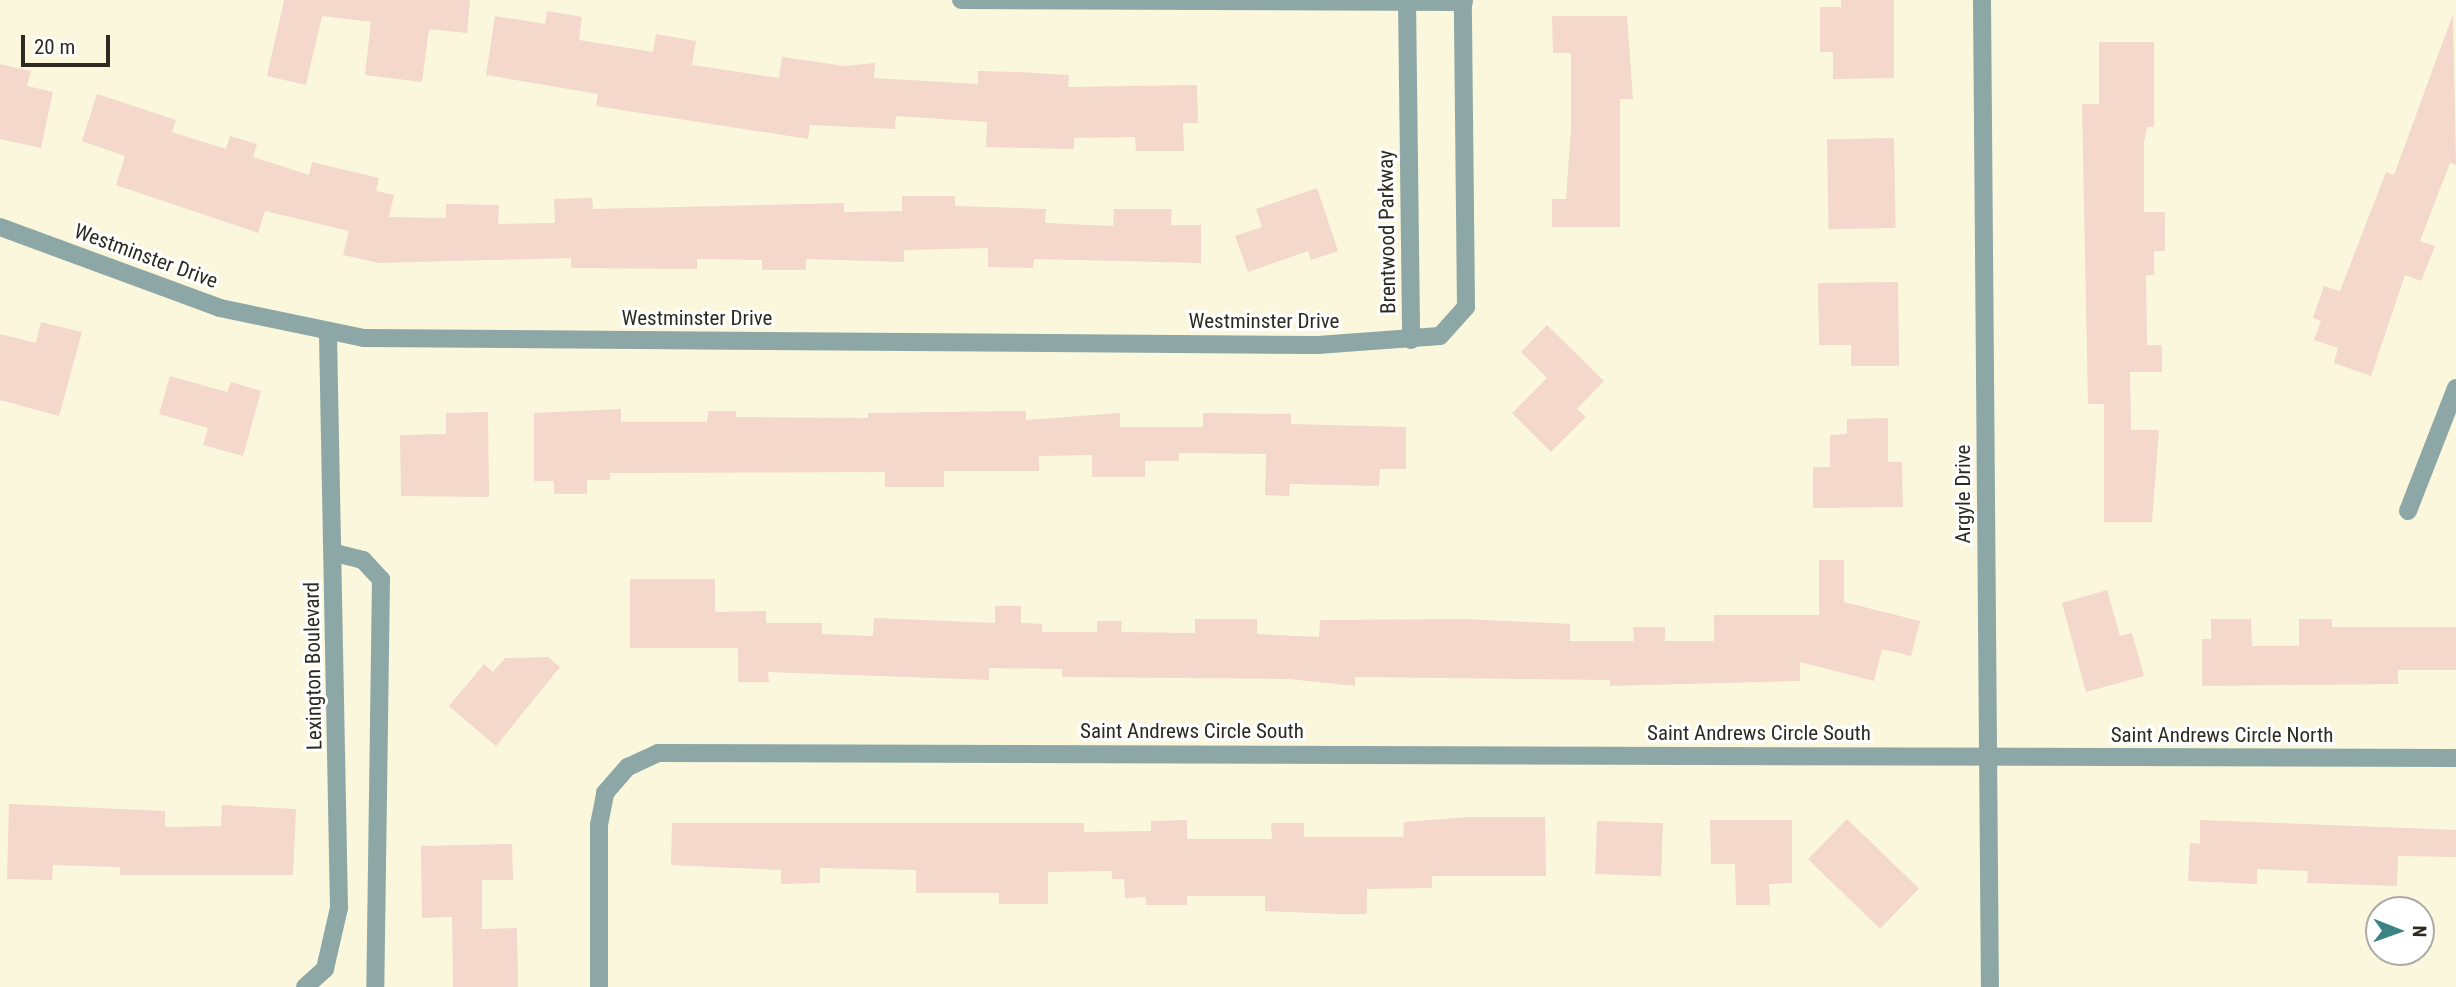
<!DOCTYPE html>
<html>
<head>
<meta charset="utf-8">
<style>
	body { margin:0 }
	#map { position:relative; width:2456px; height:987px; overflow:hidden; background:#fbf7dc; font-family:"Roboto Condensed",sans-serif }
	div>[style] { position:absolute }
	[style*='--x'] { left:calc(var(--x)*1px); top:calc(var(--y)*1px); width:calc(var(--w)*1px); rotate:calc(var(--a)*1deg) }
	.building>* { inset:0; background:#f3d8cb; transform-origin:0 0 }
	.minor>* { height:18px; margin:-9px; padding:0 9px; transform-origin:9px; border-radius:9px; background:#8ca7a5 }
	span { translate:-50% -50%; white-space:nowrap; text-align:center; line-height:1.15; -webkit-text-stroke:6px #fff; paint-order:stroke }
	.street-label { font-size:21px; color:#2d2b21 }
	.north { position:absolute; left:2365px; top:896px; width:70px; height:70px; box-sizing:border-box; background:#fff; border:2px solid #abaaa6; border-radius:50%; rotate:91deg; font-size:19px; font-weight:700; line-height:28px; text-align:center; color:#2d2b21 }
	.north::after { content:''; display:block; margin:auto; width:24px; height:32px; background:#3c8484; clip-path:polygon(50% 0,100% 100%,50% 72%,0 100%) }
	.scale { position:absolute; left:21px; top:35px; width:89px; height:32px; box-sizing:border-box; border:4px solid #2d2b21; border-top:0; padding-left:9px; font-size:21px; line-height:24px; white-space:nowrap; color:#2d2b21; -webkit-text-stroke:5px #fff; paint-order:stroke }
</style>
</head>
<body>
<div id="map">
	<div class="building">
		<div style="clip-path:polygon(284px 0,470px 0,467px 33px,429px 29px,422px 82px,365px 75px,371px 22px,322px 16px,306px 85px,267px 76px)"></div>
		<div style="clip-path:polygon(1841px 0,1894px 0,1894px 78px,1833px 79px,1833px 52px,1820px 52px,1820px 7px,1841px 7px)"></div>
		<div style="clip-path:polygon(547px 11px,582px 17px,579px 40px,653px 52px,656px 34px,696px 41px,692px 65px,779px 78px,782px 57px,845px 66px,875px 63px,874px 78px,978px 84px,978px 71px,1019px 72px,1069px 75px,1068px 87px,1197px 85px,1198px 123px,1183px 123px,1184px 151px,1136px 151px,1135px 137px,1074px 138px,1074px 149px,986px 147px,987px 122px,896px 116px,895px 129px,810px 125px,808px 139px,596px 106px,598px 94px,486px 75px,495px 16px,545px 24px)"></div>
		<div style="clip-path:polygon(2453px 14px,2456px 165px,2450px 163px,2420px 241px,2435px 246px,2421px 281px,2405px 275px,2371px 376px,2334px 363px,2338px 348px,2314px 340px,2321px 321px,2313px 318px,2324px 286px,2340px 291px,2386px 172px,2394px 175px)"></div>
		<div style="clip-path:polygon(1552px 16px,1627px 16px,1633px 99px,1620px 99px,1620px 227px,1552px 227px,1552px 199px,1566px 199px,1571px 130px,1571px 53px,1553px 53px)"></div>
		<div style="clip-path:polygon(2099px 42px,2154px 42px,2154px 127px,2147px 127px,2144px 143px,2144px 212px,2165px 212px,2165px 251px,2154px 251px,2154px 275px,2146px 275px,2147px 345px,2162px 345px,2162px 372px,2130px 372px,2131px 430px,2159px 430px,2152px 522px,2104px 522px,2104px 404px,2088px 404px,2082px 104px,2099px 104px)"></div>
		<div style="clip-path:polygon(0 64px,31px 71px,27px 86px,53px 92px,41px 148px,0 139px)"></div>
		<div style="clip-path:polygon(97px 94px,176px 120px,172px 132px,226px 149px,230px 136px,257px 144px,253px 157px,309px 175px,312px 162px,379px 178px,376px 191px,394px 195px,389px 217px,446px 218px,446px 204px,499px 205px,498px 224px,555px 223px,554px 199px,592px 198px,593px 209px,844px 203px,844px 212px,902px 211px,902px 196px,955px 196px,955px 206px,1046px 209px,1045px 223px,1113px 226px,1114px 209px,1172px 209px,1171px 225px,1201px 225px,1201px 263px,1034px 259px,1033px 268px,988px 267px,988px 248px,904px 250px,904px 262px,806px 259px,806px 270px,762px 270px,762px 260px,697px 259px,697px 269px,571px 268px,571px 258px,379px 263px,343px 255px,349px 231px,265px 211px,258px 233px,116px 185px,125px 156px,82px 141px)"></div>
		<div style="left:1894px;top:138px;width:90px;height:67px;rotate:89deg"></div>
		<div style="clip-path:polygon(1317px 188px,1338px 251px,1311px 260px,1308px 251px,1248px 272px,1235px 236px,1262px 227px,1256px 209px)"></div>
		<div style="clip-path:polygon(1898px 282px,1899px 366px,1851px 366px,1851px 345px,1819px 345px,1818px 283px)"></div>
		<div style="clip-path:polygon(41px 322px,82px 332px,59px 416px,0 400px,0 334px,36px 343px)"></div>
		<div style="clip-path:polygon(1547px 325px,1604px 381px,1577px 409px,1586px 417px,1551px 452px,1512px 413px,1547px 378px,1521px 352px)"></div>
		<div style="clip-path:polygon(170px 376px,227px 392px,231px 382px,261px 391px,243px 456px,203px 445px,208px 428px,159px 414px)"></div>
		<div style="clip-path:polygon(621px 409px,621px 422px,707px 422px,708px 411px,736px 411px,736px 417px,868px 418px,868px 413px,1026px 411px,1026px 420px,1120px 413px,1120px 427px,1203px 427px,1203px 413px,1291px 414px,1291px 424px,1406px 427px,1406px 469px,1380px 469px,1379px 486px,1290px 484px,1289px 496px,1265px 495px,1266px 454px,1179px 453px,1179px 461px,1145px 461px,1145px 477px,1092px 477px,1092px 455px,1039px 456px,1039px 471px,944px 471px,944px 487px,885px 487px,885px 472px,610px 473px,610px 480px,587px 480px,587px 494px,554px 494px,554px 481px,534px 481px,534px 413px)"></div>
		<div style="clip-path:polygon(488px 412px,489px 497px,401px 496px,400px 435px,446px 434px,446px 413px)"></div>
		<div style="clip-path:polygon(1888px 418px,1888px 462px,1902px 462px,1903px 507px,1813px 508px,1813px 467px,1830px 467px,1830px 435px,1847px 434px,1847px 419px)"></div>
		<div style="clip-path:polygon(1819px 560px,1844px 560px,1844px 602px,1920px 621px,1911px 656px,1882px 649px,1874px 681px,1800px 662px,1800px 681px,1610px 686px,1610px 680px,1355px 677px,1355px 686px,1289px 679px,1062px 677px,1062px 669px,989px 668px,989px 680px,768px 672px,769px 682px,738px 682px,738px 648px,630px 648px,630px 579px,715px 579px,715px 612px,766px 611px,766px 623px,822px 623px,822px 634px,873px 636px,874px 618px,995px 623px,995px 606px,1021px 606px,1021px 623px,1042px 624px,1042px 632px,1097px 632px,1097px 621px,1122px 621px,1121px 632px,1195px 633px,1195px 619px,1257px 619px,1257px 634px,1319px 637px,1320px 620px,1465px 619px,1570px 624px,1570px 641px,1634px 641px,1633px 627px,1665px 627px,1665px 641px,1714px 641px,1714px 615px,1819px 615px)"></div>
		<div style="clip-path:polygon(2107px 590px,2120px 636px,2132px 633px,2144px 676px,2086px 692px,2062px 603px)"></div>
		<div style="clip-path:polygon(2211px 619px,2251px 619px,2252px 646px,2299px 646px,2299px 619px,2332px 619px,2332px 627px,2456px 627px,2456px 670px,2398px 670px,2398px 684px,2202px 686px,2202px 639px,2211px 639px)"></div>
		<div style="clip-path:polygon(548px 657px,560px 667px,496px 746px,449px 706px,484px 664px,493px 672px,505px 658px)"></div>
		<div style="clip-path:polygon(9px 804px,165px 811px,165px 827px,221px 826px,222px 805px,296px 809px,293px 875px,120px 875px,120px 867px,53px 865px,52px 880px,7px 879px)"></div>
		<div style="clip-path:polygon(1469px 817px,1545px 817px,1546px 876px,1432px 876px,1432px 888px,1367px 889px,1367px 914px,1339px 914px,1265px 911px,1265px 896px,1187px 896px,1187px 905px,1146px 905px,1146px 897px,1125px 898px,1124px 879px,1112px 879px,1112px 871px,1048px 872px,1048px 904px,999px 904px,999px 893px,916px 893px,916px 870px,820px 868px,820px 883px,781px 884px,781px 870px,671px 865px,672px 823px,1084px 823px,1084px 832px,1151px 831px,1151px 821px,1187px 820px,1187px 839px,1272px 839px,1271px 823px,1304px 823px,1304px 837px,1403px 837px,1404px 822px)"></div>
		<div style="left:1847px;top:819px;width:100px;height:56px;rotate:44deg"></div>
		<div style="clip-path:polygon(1710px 820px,1792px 820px,1792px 883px,1769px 884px,1770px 905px,1736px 905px,1735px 864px,1711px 864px)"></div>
		<div style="clip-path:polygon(2200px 820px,2456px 830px,2456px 857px,2398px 856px,2397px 886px,2307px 883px,2308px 871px,2257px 869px,2257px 884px,2188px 881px,2190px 843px,2200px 844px)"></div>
		<div style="left:1597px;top:821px;width:66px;height:53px;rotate:2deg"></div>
		<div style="clip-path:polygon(512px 844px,513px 880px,482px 880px,482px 929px,517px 928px,518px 987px,453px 987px,452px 917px,422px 918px,421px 846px)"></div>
	</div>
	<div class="minor">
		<div style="--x:961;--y:0;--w:503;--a:0.23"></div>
		<div style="--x:1407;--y:0;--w:340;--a:89.3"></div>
		<div style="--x:1982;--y:0;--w:987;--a:89.54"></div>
		<div style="--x:0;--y:227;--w:234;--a:20.2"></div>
		<div style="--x:220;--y:308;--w:147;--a:11.8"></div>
		<div style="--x:364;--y:338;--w:954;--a:0.42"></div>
		<div style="--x:1318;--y:345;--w:122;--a:-4.2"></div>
		<div style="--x:1440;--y:336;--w:39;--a:-48"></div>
		<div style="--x:1466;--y:307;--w:307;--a:-90.6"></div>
		<div style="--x:2408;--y:511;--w:132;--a:-68.7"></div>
		<div style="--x:335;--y:553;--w:29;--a:14"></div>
		<div style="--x:363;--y:560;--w:26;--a:47"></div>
		<div style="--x:381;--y:579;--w:408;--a:90.8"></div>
		<div style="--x:305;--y:987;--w:27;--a:-42"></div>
		<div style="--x:325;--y:969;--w:63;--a:-77.1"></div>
		<div style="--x:339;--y:908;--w:575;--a:-91.1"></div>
		<div style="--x:599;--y:987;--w:162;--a:-90"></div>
		<div style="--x:599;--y:825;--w:33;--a:-79"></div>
		<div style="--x:605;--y:793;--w:35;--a:-49"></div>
		<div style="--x:628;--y:767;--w:33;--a:-25"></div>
		<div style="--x:658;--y:753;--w:1798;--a:0.16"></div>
	</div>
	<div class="street-label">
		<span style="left:1387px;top:232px;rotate:-91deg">Brentwood Parkway</span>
		<span style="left:146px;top:256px;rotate:20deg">Westminster Drive</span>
		<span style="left:697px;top:318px">Westminster Drive</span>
		<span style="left:1264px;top:321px">Westminster Drive</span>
		<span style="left:1963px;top:494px;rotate:-90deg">Argyle Drive</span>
		<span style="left:313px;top:666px;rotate:-91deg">Lexington Boulevard</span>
		<span style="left:1192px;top:731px">Saint Andrews Circle South</span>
		<span style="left:1759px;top:733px">Saint Andrews Circle South</span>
		<span style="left:2222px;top:735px">Saint Andrews Circle North</span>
	</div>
	<div class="north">N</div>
	<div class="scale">20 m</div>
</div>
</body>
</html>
